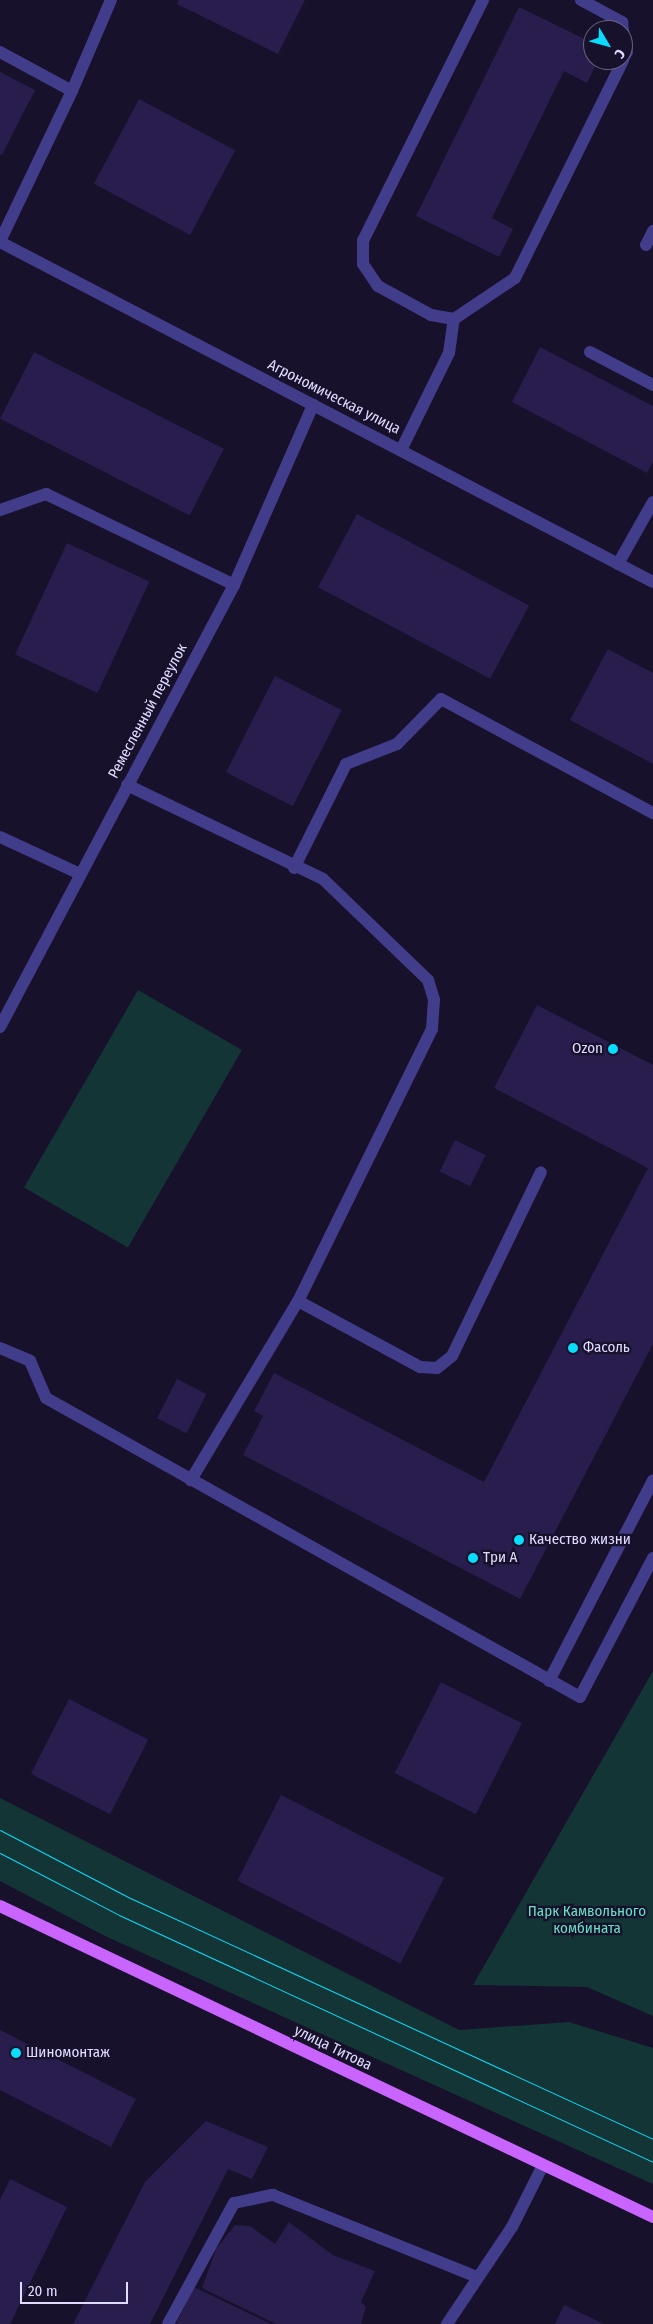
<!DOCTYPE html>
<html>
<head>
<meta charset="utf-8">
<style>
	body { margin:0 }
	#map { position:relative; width:653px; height:2324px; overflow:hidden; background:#17112b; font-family:"Fira Sans Condensed",sans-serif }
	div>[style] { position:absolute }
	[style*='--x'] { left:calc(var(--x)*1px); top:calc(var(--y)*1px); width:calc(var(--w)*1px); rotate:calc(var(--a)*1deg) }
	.green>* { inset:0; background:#143535; transform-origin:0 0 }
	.building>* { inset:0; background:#281d4c; transform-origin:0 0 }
	.service>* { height:12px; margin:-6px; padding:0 6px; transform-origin:6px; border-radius:6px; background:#423d8a }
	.minor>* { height:12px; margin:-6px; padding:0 6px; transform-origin:6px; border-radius:6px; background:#423d8a }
	.primary>* { height:12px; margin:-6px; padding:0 6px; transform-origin:6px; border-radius:6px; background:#c964fe }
	.tram>* { height:1px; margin:-0.5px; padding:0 0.5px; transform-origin:0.5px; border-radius:0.5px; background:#09ddfe }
	.dots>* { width:14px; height:14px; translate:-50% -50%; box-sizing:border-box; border:2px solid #17112b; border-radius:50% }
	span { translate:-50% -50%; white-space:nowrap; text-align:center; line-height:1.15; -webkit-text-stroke:4.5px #17112b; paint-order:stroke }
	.street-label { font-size:15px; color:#e1dcff }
	.poi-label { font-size:15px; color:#e1dcff }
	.right { translate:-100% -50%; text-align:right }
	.left { translate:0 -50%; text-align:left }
	.park-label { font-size:15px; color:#66e0c6 }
	.north { position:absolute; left:583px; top:20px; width:50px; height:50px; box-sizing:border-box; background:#17112b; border:1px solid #686280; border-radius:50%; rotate:127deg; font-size:14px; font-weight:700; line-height:20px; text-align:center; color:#e1dcff }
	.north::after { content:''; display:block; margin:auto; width:18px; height:22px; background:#09ddfe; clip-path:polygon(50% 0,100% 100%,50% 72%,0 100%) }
	.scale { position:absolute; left:20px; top:2282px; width:108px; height:22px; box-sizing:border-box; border:2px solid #e1dcff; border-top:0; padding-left:6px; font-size:15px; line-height:18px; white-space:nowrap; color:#e1dcff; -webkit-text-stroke:4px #17112b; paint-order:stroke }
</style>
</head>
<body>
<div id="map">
	<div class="green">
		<div style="left:138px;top:990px;width:120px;height:228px;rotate:30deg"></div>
		<div style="clip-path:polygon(653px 1671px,653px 2016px,587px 1987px,473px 1985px)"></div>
		<div style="clip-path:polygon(0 1798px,459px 2030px,569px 2022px,653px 2048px,653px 2184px,105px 1936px,0 1881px)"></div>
	</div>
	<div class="building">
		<div style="clip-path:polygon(179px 0,305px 0,278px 54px,177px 4px)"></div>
		<div style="clip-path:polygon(519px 7px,593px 43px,593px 60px,598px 60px,587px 83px,564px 71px,492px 218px,513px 229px,499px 257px,416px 216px)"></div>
		<div style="clip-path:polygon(0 72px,35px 90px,2px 155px,0 154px)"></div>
		<div style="left:139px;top:99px;width:109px;height:96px;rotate:28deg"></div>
		<div style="clip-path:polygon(540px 347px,653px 406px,653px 462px,647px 473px,512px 402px)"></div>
		<div style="left:34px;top:352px;width:213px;height:75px;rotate:27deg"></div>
		<div style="left:357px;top:514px;width:195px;height:83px;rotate:28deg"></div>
		<div style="left:67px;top:543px;width:91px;height:123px;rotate:25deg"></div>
		<div style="clip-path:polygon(608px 649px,653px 673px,653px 764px,570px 720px)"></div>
		<div style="left:275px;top:676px;width:75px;height:108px;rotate:27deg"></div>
		<div style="clip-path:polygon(537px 1005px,653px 1065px,653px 1344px,520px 1599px,243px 1455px,263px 1416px,254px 1411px,274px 1373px,484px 1482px,648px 1168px,494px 1088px)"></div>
		<div style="left:455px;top:1140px;width:34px;height:35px;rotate:26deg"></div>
		<div style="left:177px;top:1379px;width:33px;height:44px;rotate:27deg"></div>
		<div style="left:441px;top:1682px;width:91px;height:102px;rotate:27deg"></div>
		<div style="left:69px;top:1699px;width:89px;height:84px;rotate:27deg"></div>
		<div style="left:281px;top:1795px;width:183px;height:96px;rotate:27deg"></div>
		<div style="clip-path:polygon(0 2030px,136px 2099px,111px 2147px,0 2090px)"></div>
		<div style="clip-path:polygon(206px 2121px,268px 2147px,252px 2179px,228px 2169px,150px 2324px,73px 2324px,145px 2182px)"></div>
		<div style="clip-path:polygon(10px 2179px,67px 2207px,10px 2324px,0 2324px,0 2200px)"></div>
		<div style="clip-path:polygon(289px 2222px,333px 2255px,375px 2271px,361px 2302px,366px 2307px,361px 2324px,276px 2324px,202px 2288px,216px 2249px,235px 2225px,250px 2226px,275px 2244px)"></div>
		<div style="clip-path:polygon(194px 2287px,271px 2324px,176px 2324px)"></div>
		<div style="clip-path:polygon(564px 2305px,604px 2324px,555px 2324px)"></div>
	</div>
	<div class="service">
		<div style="--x:483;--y:0;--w:269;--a:116.5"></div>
		<div style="--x:363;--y:241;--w:23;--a:90"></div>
		<div style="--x:363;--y:264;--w:27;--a:56"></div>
		<div style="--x:378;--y:286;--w:60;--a:28.7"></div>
		<div style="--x:431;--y:315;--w:23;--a:10"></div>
		<div style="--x:454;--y:319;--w:73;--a:-33.9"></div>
		<div style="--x:515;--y:278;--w:243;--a:-63.6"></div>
		<div style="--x:581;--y:0;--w:47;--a:28.2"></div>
		<div style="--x:622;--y:22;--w:8;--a:83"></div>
		<div style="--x:623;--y:30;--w:22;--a:80"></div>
		<div style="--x:627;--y:52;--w:8;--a:120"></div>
		<div style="--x:0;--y:52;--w:82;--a:28.4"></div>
		<div style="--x:72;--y:91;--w:166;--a:115.6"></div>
		<div style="--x:72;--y:91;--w:99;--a:-66.8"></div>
		<div style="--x:646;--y:245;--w:16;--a:-63"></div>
		<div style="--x:590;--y:352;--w:71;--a:27.6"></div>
		<div style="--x:401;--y:450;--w:108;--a:-63.7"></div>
		<div style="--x:449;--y:353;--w:34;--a:-82"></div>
		<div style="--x:0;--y:510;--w:49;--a:-19.2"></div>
		<div style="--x:46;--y:494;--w:209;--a:25.8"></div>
		<div style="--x:618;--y:564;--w:71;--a:-60.6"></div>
		<div style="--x:127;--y:785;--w:217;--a:25.6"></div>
		<div style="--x:323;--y:879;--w:146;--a:43.9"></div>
		<div style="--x:428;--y:980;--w:21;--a:73"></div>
		<div style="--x:434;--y:1000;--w:29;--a:94"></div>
		<div style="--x:432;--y:1029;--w:303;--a:116.2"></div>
		<div style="--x:298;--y:1301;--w:209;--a:120.9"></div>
		<div style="--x:0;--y:837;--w:88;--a:24.8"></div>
		<div style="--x:294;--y:868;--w:116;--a:-63.4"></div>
		<div style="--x:346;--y:764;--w:55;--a:-21.4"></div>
		<div style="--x:397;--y:744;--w:63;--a:-45.6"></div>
		<div style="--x:441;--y:699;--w:241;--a:28.3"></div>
		<div style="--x:298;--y:1301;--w:139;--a:28.4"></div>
		<div style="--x:420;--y:1367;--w:17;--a:3"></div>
		<div style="--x:437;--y:1368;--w:19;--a:-39"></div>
		<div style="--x:452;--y:1356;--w:204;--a:-64.2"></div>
		<div style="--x:0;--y:1348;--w:33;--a:23"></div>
		<div style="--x:30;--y:1361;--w:40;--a:66.6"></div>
		<div style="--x:46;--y:1398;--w:612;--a:29.25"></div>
		<div style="--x:549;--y:1681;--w:226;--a:-62.6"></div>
		<div style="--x:168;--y:2324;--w:138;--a:-61.4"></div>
		<div style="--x:234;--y:2203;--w:40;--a:-12"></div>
		<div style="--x:273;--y:2195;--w:220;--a:21.9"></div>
		<div style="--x:447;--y:2324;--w:117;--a:-56.2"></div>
		<div style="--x:512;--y:2227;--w:67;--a:-63.4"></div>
	</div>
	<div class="minor">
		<div style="--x:0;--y:242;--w:736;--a:27.5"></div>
		<div style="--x:0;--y:1027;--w:500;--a:-62.1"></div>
		<div style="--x:234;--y:585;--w:197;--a:-66.3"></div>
		<div style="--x:580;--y:1697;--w:157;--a:-62.3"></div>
	</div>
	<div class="primary">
		<div style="--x:0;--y:1906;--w:723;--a:25.47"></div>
	</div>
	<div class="tram">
		<div style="--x:0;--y:1830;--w:144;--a:27.6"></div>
		<div style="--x:128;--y:1897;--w:578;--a:24.75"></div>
		<div style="--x:0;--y:1853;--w:134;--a:27.5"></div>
		<div style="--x:119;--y:1915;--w:588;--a:24.82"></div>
	</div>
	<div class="dots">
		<div style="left:613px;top:1049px;background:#09ddfe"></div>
		<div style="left:573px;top:1348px;background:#09ddfe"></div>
		<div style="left:519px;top:1540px;background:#09ddfe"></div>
		<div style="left:473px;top:1558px;background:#09ddfe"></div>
		<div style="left:16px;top:2053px;background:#09ddfe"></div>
	</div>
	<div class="street-label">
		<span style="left:334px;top:397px;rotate:27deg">Агрономическая улица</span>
		<span style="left:148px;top:711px;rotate:-62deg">Ремесленный переулок</span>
		<span style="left:333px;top:2048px;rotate:26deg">улица Титова</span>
	</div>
	<div class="poi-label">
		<span class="right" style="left:603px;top:1049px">Ozon</span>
		<span class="left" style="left:583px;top:1348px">Фасоль</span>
		<span class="left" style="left:529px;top:1540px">Качество жизни</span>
		<span class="left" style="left:483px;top:1558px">Три А</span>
		<span class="left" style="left:26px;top:2053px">Шиномонтаж</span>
	</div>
	<div class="park-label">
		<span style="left:587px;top:1920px">Парк Камвольного<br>комбината</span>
	</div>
	<div class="north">С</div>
	<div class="scale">20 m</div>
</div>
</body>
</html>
